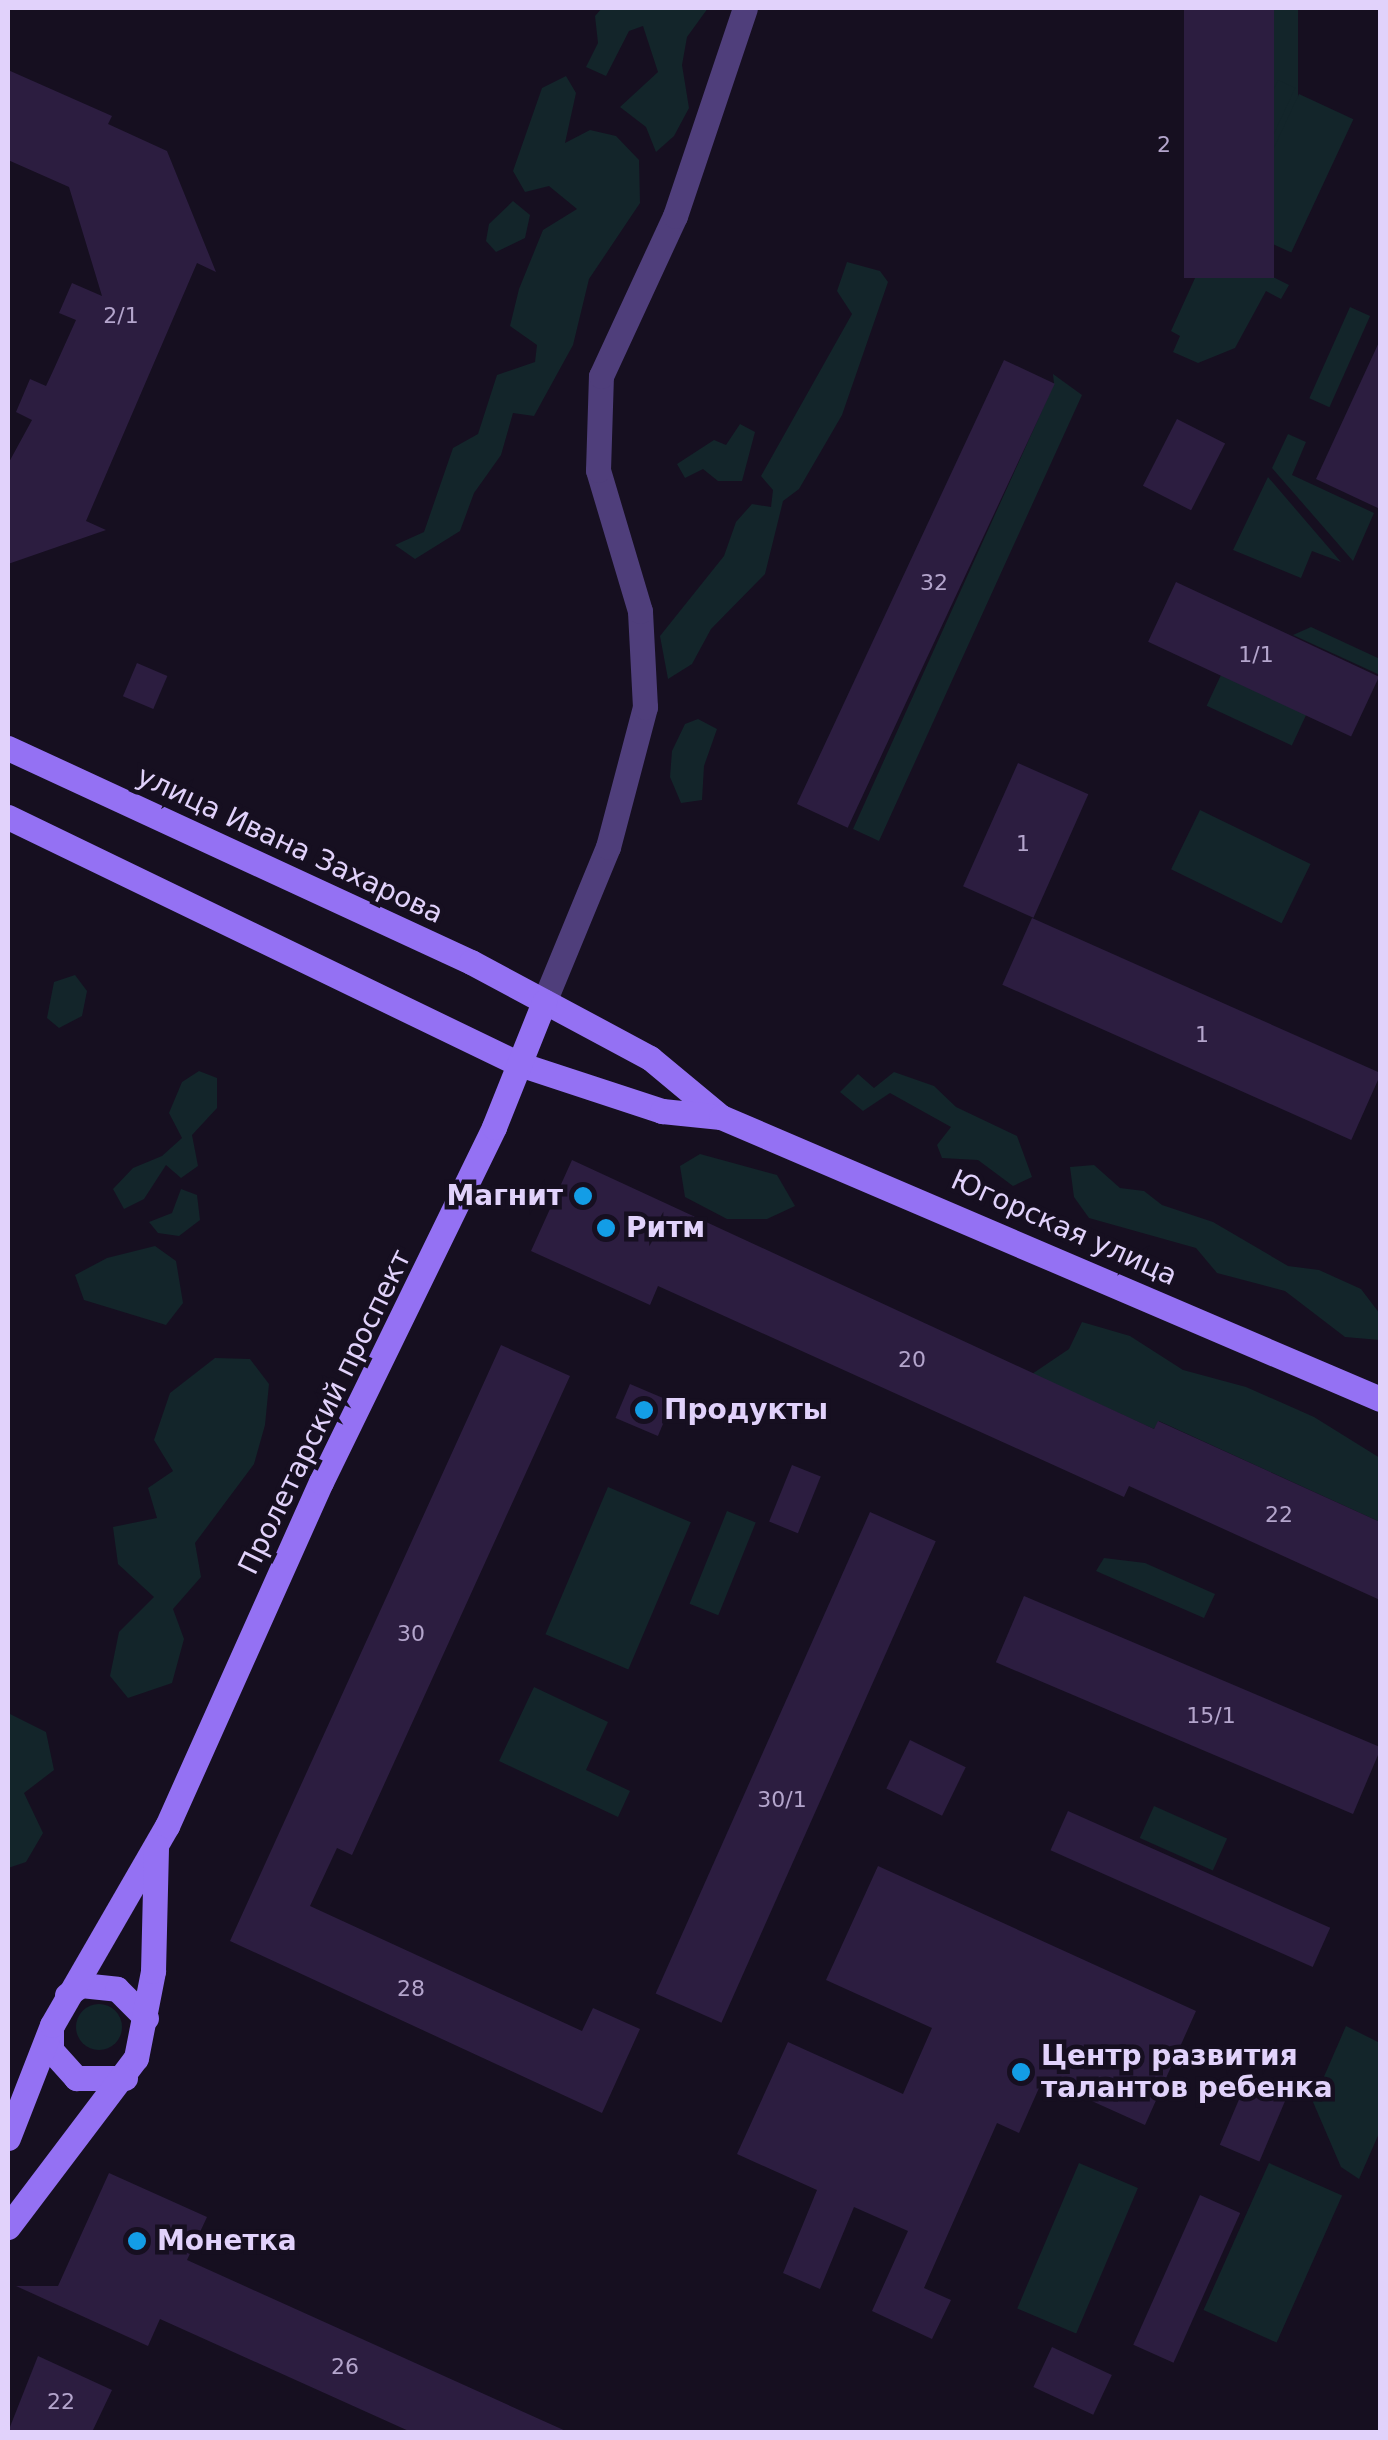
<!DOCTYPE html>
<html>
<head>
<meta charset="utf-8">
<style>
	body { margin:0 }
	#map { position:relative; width:1388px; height:2440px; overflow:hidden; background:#160f20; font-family:"DejaVu Sans",sans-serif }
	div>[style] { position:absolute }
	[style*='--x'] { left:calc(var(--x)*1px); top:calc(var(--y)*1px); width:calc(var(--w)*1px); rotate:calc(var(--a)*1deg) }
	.green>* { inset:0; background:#13252a; transform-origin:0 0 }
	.round { border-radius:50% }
	.building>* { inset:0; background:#2c1d40; transform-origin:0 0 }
	.street>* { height:25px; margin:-12.5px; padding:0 12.5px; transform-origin:12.5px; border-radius:12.5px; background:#4f3e7b }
	.secondary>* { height:25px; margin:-12.5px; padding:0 12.5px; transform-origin:12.5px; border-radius:12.5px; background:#9471f3 }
	.dots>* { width:28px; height:28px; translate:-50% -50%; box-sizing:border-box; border:5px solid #160f20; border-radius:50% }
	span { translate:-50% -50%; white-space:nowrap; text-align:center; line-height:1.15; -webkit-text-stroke:9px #160f20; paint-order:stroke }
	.number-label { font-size:22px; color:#b4a5cc }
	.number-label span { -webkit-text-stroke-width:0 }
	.street-label { font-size:28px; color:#e1d2fb }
	.poi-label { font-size:28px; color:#e1d2fb; font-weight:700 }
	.right { translate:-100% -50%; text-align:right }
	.left { translate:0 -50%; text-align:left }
	.frame { position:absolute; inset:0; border:10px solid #e1d2fb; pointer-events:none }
</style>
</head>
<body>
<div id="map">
	<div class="green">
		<div style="clip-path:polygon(602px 8px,708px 8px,687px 37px,682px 65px,689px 108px,674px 136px,656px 152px,646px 127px,620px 107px,658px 72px,643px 26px,629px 31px,606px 76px,586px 67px,598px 43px,595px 16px)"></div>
		<div style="left:1274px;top:8px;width:24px;height:210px"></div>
		<div style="clip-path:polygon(566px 76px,576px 93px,565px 143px,590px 130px,616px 136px,639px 160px,640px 203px,589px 279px,573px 345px,534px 416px,513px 413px,501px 455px,474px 493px,460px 531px,415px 559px,395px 545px,424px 532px,453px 448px,478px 434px,497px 375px,535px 362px,537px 345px,510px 326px,519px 289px,543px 230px,577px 209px,549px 186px,525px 192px,513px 171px,542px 88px)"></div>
		<div style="left:1278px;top:80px;width:19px;height:151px;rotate:25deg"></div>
		<div style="left:1299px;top:94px;width:60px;height:147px;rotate:25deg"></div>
		<div style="clip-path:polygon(513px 201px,530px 215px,525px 238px,496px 252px,486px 241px,489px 224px)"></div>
		<div style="clip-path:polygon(1210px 245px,1289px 285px,1281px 299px,1266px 291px,1235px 348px,1198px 363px,1173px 352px,1180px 336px,1171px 331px)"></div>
		<div style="clip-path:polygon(847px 262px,880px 271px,888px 282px,842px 415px,799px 489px,783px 501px,765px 574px,711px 629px,692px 664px,668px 679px,660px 636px,724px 556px,736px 522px,752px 504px,771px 507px,773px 490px,761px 476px,852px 314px,837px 291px)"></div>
		<div style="left:1350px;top:307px;width:22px;height:100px;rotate:24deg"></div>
		<div style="clip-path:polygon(1053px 374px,1082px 395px,879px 841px,853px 829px,1054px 384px)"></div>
		<div style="clip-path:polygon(740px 424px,755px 432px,742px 481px,718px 481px,703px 469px,685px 478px,677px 464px,714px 440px,726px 445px)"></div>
		<div style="clip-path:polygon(1288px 434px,1306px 442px,1292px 475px,1374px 513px,1353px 561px,1272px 468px)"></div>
		<div style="clip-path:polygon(1268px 477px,1341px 562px,1312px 551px,1301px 578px,1233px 550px)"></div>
		<div style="clip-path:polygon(1311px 627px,1380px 659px,1380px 675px,1293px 635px)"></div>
		<div style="left:1221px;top:675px;width:94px;height:34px;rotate:25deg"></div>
		<div style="clip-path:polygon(698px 719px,717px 729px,704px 766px,702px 800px,681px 803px,670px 777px,672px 751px,685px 724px)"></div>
		<div style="left:1200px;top:810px;width:123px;height:66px;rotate:26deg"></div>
		<div style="clip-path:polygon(75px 975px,87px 991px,82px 1016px,59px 1028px,47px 1018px,54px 982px)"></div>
		<div style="clip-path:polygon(199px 1071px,217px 1078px,217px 1108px,192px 1135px,198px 1166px,181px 1178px,166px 1165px,144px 1199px,124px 1209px,113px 1189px,133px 1168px,162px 1156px,182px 1138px,169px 1113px,182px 1082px)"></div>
		<div style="clip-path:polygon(894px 1072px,934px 1086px,956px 1107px,1017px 1136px,1032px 1177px,1013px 1186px,978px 1160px,942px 1158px,937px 1145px,951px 1127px,890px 1093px,863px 1111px,840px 1092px,858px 1074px,874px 1088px)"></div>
		<div style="clip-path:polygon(700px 1154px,777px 1175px,795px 1206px,767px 1219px,727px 1219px,685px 1197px,680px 1166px)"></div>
		<div style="clip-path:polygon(1094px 1165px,1120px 1188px,1144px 1191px,1162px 1205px,1213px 1222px,1288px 1266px,1319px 1270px,1361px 1289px,1380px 1314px,1380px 1340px,1345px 1337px,1285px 1291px,1217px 1273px,1196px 1248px,1089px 1218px,1074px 1197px,1070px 1167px)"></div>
		<div style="clip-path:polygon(181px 1189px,197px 1195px,200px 1220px,179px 1236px,158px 1233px,149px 1222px,172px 1213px)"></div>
		<div style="clip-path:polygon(155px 1246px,176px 1261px,183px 1303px,166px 1325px,84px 1300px,75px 1275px,107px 1258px)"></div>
		<div style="clip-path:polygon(1082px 1322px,1130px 1336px,1183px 1370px,1246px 1387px,1314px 1417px,1380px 1458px,1380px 1522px,1159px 1421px,1154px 1429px,1032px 1374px,1069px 1349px)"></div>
		<div style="clip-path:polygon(215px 1358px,250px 1359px,269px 1384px,265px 1425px,254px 1464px,195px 1543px,201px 1577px,173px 1609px,184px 1639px,172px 1683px,128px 1698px,110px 1676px,119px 1632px,154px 1597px,118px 1564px,113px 1527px,157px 1518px,148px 1488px,173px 1471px,154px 1440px,170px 1393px)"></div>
		<div style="left:608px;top:1487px;width:90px;height:160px;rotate:23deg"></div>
		<div style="left:727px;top:1511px;width:31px;height:100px;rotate:22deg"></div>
		<div style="clip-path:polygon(1104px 1558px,1145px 1563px,1215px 1594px,1204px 1618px,1096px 1571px)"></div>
		<div style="clip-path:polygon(534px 1687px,608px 1722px,586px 1770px,630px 1791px,618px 1817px,499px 1761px)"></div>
		<div style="clip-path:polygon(8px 1713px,46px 1732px,54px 1770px,24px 1793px,43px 1833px,26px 1862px,8px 1868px)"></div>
		<div style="left:1154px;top:1806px;width:80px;height:35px;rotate:24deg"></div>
		<div class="round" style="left:76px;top:2004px;width:46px;height:46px"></div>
		<div style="clip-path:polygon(1346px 2026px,1380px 2043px,1380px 2131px,1359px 2179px,1341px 2167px,1313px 2102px)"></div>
		<div style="left:1079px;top:2163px;width:64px;height:158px;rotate:23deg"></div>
		<div style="left:1269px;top:2163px;width:80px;height:161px;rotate:24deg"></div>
	</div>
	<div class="building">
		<div style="left:1184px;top:8px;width:90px;height:270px"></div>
		<div style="clip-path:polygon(8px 70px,112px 116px,108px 124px,167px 151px,216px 272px,197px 263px,86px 521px,106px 530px,8px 564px,8px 464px,32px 420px,16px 412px,30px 379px,46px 386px,53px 371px,76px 320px,59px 313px,72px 283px,102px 296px,69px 187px,8px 160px)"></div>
		<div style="clip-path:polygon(1380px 340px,1380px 509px,1316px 479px)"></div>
		<div style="left:1004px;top:360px;width:56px;height:490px;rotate:25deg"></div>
		<div style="left:1177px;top:419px;width:54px;height:75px;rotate:27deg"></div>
		<div style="left:1176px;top:582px;width:224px;height:66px;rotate:25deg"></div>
		<div style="left:137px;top:663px;width:33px;height:36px;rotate:23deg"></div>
		<div style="left:1018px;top:763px;width:77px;height:135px;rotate:24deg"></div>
		<div style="left:1032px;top:918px;width:382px;height:73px;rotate:24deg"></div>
		<div style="clip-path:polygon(572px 1160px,1154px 1429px,1158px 1421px,1380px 1522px,1380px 1600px,1129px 1486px,1124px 1497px,658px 1286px,650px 1305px,531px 1251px)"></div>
		<div style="clip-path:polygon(501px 1345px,570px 1376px,352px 1855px,337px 1848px,310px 1906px,582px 2031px,593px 2008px,640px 2029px,602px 2113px,230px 1941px)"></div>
		<div style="left:630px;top:1384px;width:46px;height:37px;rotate:23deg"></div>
		<div style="left:792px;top:1465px;width:31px;height:61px;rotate:22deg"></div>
		<div style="left:870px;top:1512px;width:72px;height:527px;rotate:24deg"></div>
		<div style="left:1024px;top:1596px;width:388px;height:72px;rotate:23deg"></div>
		<div style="left:910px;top:1740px;width:62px;height:54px;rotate:26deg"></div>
		<div style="left:1068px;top:1811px;width:287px;height:43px;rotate:24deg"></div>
		<div style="clip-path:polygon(878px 1866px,1196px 2011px,1145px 2125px,1043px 2079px,1019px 2133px,997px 2123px,924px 2288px,951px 2300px,932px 2339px,872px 2311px,908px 2231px,854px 2207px,820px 2289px,783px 2273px,817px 2190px,737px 2154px,788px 2042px,903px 2094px,932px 2028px,826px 1980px)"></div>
		<div style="left:1246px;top:2083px;width:43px;height:67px;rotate:23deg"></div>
		<div style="clip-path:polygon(109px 2173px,207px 2217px,187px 2260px,568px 2432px,411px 2432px,160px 2319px,148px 2346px,16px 2286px,58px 2286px)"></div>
		<div style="left:1200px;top:2195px;width:44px;height:164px;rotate:24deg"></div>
		<div style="left:1052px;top:2347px;width:66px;height:44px;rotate:25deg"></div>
		<div style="clip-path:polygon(38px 2356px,112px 2390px,92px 2432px,8px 2432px)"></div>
	</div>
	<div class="street">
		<div style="--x:544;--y:1002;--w:168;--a:-67.6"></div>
		<div style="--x:608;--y:847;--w:145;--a:-75.2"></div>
		<div style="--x:645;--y:707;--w:96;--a:-93"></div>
		<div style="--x:640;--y:611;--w:147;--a:-106.6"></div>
		<div style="--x:598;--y:470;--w:94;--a:-88.2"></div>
		<div style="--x:601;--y:376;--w:176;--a:-65.2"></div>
		<div style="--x:675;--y:216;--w:219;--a:-71.4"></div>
	</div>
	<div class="secondary">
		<div style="--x:8;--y:748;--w:510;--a:24.81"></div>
		<div style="--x:471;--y:962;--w:203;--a:28.2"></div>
		<div style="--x:650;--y:1058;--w:92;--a:39.7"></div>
		<div style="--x:8;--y:817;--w:568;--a:25.8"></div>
		<div style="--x:519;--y:1064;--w:151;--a:18.2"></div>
		<div style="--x:662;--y:1111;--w:59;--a:5.8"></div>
		<div style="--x:721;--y:1117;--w:717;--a:23.17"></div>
		<div style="--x:67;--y:1995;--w:17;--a:-36"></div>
		<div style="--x:81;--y:1985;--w:36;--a:6"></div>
		<div style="--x:117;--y:1989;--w:41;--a:45"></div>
		<div style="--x:51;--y:2030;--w:20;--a:90"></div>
		<div style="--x:51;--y:2050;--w:38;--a:48"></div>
		<div style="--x:76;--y:2078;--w:49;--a:0"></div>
		<div style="--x:8;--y:2138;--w:121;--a:-68.7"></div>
		<div style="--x:52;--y:2025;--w:230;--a:-60"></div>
		<div style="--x:167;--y:1826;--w:377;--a:-65.9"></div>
		<div style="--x:321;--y:1482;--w:395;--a:-64"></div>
		<div style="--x:494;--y:1127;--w:135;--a:-68.2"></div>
		<div style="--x:8;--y:2227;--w:212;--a:-52.9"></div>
		<div style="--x:136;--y:2058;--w:89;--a:-78.9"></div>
		<div style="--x:153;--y:1971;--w:124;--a:-88.6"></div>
	</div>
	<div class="dots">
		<div style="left:583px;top:1196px;background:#139de6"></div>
		<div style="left:606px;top:1228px;background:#139de6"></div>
		<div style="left:644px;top:1410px;background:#139de6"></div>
		<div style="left:1021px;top:2072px;background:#139de6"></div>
		<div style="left:137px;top:2241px;background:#139de6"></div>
	</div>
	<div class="number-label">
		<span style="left:1164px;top:145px">2</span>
		<span style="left:121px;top:316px">2/1</span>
		<span style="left:934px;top:583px">32</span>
		<span style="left:1256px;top:655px">1/1</span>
		<span style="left:1023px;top:844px">1</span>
		<span style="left:1202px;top:1035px">1</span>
		<span style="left:912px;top:1360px">20</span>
		<span style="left:1279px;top:1515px">22</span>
		<span style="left:411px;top:1634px">30</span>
		<span style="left:1211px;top:1716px">15/1</span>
		<span style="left:782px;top:1800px">30/1</span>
		<span style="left:411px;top:1989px">28</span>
		<span style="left:345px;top:2367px">26</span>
		<span style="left:61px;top:2402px">22</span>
	</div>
	<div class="street-label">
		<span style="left:290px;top:845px;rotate:25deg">улица Ивана Захарова</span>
		<span style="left:1064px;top:1228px;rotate:24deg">Югорская улица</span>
		<span style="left:325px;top:1412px;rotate:-64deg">Пролетарский проспект</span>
	</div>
	<div class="poi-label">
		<span class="right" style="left:563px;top:1196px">Магнит</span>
		<span class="left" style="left:626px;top:1228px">Ритм</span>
		<span class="left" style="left:664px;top:1410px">Продукты</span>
		<span class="left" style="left:1041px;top:2072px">Центр развития<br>талантов ребенка</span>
		<span class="left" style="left:157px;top:2241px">Монетка</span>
	</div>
	<div class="frame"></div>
</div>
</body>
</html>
